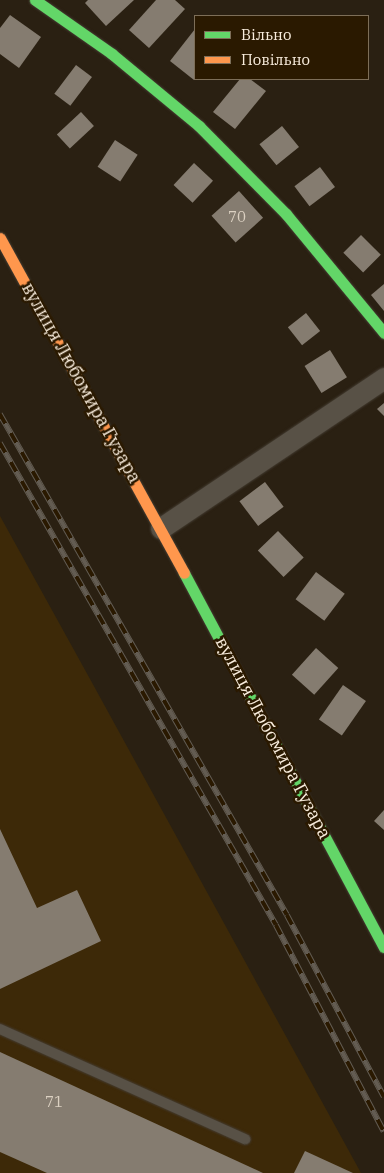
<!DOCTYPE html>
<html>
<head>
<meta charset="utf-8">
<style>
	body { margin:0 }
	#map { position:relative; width:384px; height:1173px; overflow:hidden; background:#2a2012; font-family:"IBM Plex Serif",serif }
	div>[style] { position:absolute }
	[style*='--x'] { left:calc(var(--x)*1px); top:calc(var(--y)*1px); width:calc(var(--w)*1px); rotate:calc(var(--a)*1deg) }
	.built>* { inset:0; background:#3d2908 }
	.building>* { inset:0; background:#857c70; transform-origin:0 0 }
	.roads { filter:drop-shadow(0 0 1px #443c32) drop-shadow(0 0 1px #443c32) }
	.lane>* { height:10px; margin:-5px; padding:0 5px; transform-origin:5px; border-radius:5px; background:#585146 }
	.street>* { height:21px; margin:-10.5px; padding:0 10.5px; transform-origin:10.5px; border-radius:10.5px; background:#585146 }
	.fast>* { height:11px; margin:-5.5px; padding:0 5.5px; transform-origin:5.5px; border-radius:5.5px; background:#63d668 }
	.slow>* { height:11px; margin:-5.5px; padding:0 5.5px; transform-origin:5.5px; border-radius:5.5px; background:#ff974d }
	.rail>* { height:5.5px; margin-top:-2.75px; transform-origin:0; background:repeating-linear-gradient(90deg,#2a1900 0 11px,#635c52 0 22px); box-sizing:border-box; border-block:1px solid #635c52 }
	span { translate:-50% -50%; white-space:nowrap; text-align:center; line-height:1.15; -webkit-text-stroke:5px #2a1900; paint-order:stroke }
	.number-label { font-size:15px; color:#dcd1c2 }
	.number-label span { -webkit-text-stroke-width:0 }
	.street-label { font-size:18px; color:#f9eddd }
	.legend { position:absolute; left:194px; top:15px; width:175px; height:65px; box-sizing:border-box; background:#2a1900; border:1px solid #7d6e58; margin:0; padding:6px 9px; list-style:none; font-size:15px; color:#f9eddd }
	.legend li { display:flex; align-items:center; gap:10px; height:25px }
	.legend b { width:25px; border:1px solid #7d6e58 }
</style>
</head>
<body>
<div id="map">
	<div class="built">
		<div style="clip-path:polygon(0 516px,90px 679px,361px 1173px,0 1173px)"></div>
	</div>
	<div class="building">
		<div style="clip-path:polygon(88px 0,134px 0,106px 26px,85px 3px)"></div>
		<div style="clip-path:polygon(156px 0,175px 0,185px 9px,149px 48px,129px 30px)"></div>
		<div style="clip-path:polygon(10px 15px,41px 37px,19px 68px,0 54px,0 28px)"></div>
		<div style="clip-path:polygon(195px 29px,195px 78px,194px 80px,170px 61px)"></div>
		<div style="left:76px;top:65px;width:20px;height:36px;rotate:37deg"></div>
		<div style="clip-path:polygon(240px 79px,250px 79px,266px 91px,235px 129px,213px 112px)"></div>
		<div style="left:81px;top:112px;width:19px;height:33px;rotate:47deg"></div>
		<div style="left:282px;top:126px;width:27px;height:29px;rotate:51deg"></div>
		<div style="left:115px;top:140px;width:27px;height:32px;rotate:33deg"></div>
		<div style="left:194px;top:163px;width:26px;height:30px;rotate:43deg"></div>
		<div style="left:320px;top:167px;width:25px;height:32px;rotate:53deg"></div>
		<div style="left:239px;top:191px;width:36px;height:37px;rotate:48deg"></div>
		<div style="left:361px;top:235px;width:28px;height:25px;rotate:45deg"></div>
		<div style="clip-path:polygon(384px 284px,384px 311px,371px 295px)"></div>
		<div style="left:306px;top:313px;width:23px;height:23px;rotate:52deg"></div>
		<div style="left:330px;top:350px;width:32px;height:30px;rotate:58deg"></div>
		<div style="clip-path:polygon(384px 403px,384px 416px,377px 409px)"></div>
		<div style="left:265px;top:482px;width:31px;height:32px;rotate:53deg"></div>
		<div style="left:278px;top:531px;width:37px;height:28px;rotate:46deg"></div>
		<div style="left:316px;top:572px;width:36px;height:34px;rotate:37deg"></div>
		<div style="left:316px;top:648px;width:30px;height:36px;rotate:42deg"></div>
		<div style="left:343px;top:685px;width:28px;height:42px;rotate:35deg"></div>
		<div style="clip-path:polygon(384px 810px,384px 830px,374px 821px)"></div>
		<div style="clip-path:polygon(0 829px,37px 908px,77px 890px,101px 941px,0 989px)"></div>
		<div style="clip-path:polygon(0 1052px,263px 1173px,47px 1173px,0 1152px)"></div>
		<div style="clip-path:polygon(305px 1151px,353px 1173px,294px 1173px)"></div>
	</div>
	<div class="roads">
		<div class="lane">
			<div style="--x:0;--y:1029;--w:269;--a:24.2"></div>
		</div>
		<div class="street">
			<div style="--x:161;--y:528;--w:269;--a:-33.9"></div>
		</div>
		<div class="fast">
			<div style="--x:35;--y:0;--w:94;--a:35"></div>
			<div style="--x:112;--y:54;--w:113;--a:39.6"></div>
			<div style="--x:199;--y:126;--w:124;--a:45.3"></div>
			<div style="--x:286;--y:214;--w:154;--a:50.5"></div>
			<div style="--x:184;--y:573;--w:424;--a:61.9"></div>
		</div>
		<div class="slow">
			<div style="--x:0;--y:238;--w:382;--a:61.2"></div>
		</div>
	</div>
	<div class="rail">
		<div style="--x:0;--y:414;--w:577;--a:60.19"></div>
		<div style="--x:287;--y:915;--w:206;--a:61.9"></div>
		<div style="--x:0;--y:443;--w:555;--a:60.2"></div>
		<div style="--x:276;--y:925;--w:233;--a:62.4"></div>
	</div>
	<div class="number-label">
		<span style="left:237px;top:217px">70</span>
		<span style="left:54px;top:1102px">71</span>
	</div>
	<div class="street-label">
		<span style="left:81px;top:383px;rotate:61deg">вулиця Любомира Гузара</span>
		<span style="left:273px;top:738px;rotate:62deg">вулиця Любомира Гузара</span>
	</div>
	<ul class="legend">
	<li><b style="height:6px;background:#63d668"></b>Вільно</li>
	<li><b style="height:6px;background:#ff974d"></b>Повільно</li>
	</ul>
</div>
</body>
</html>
